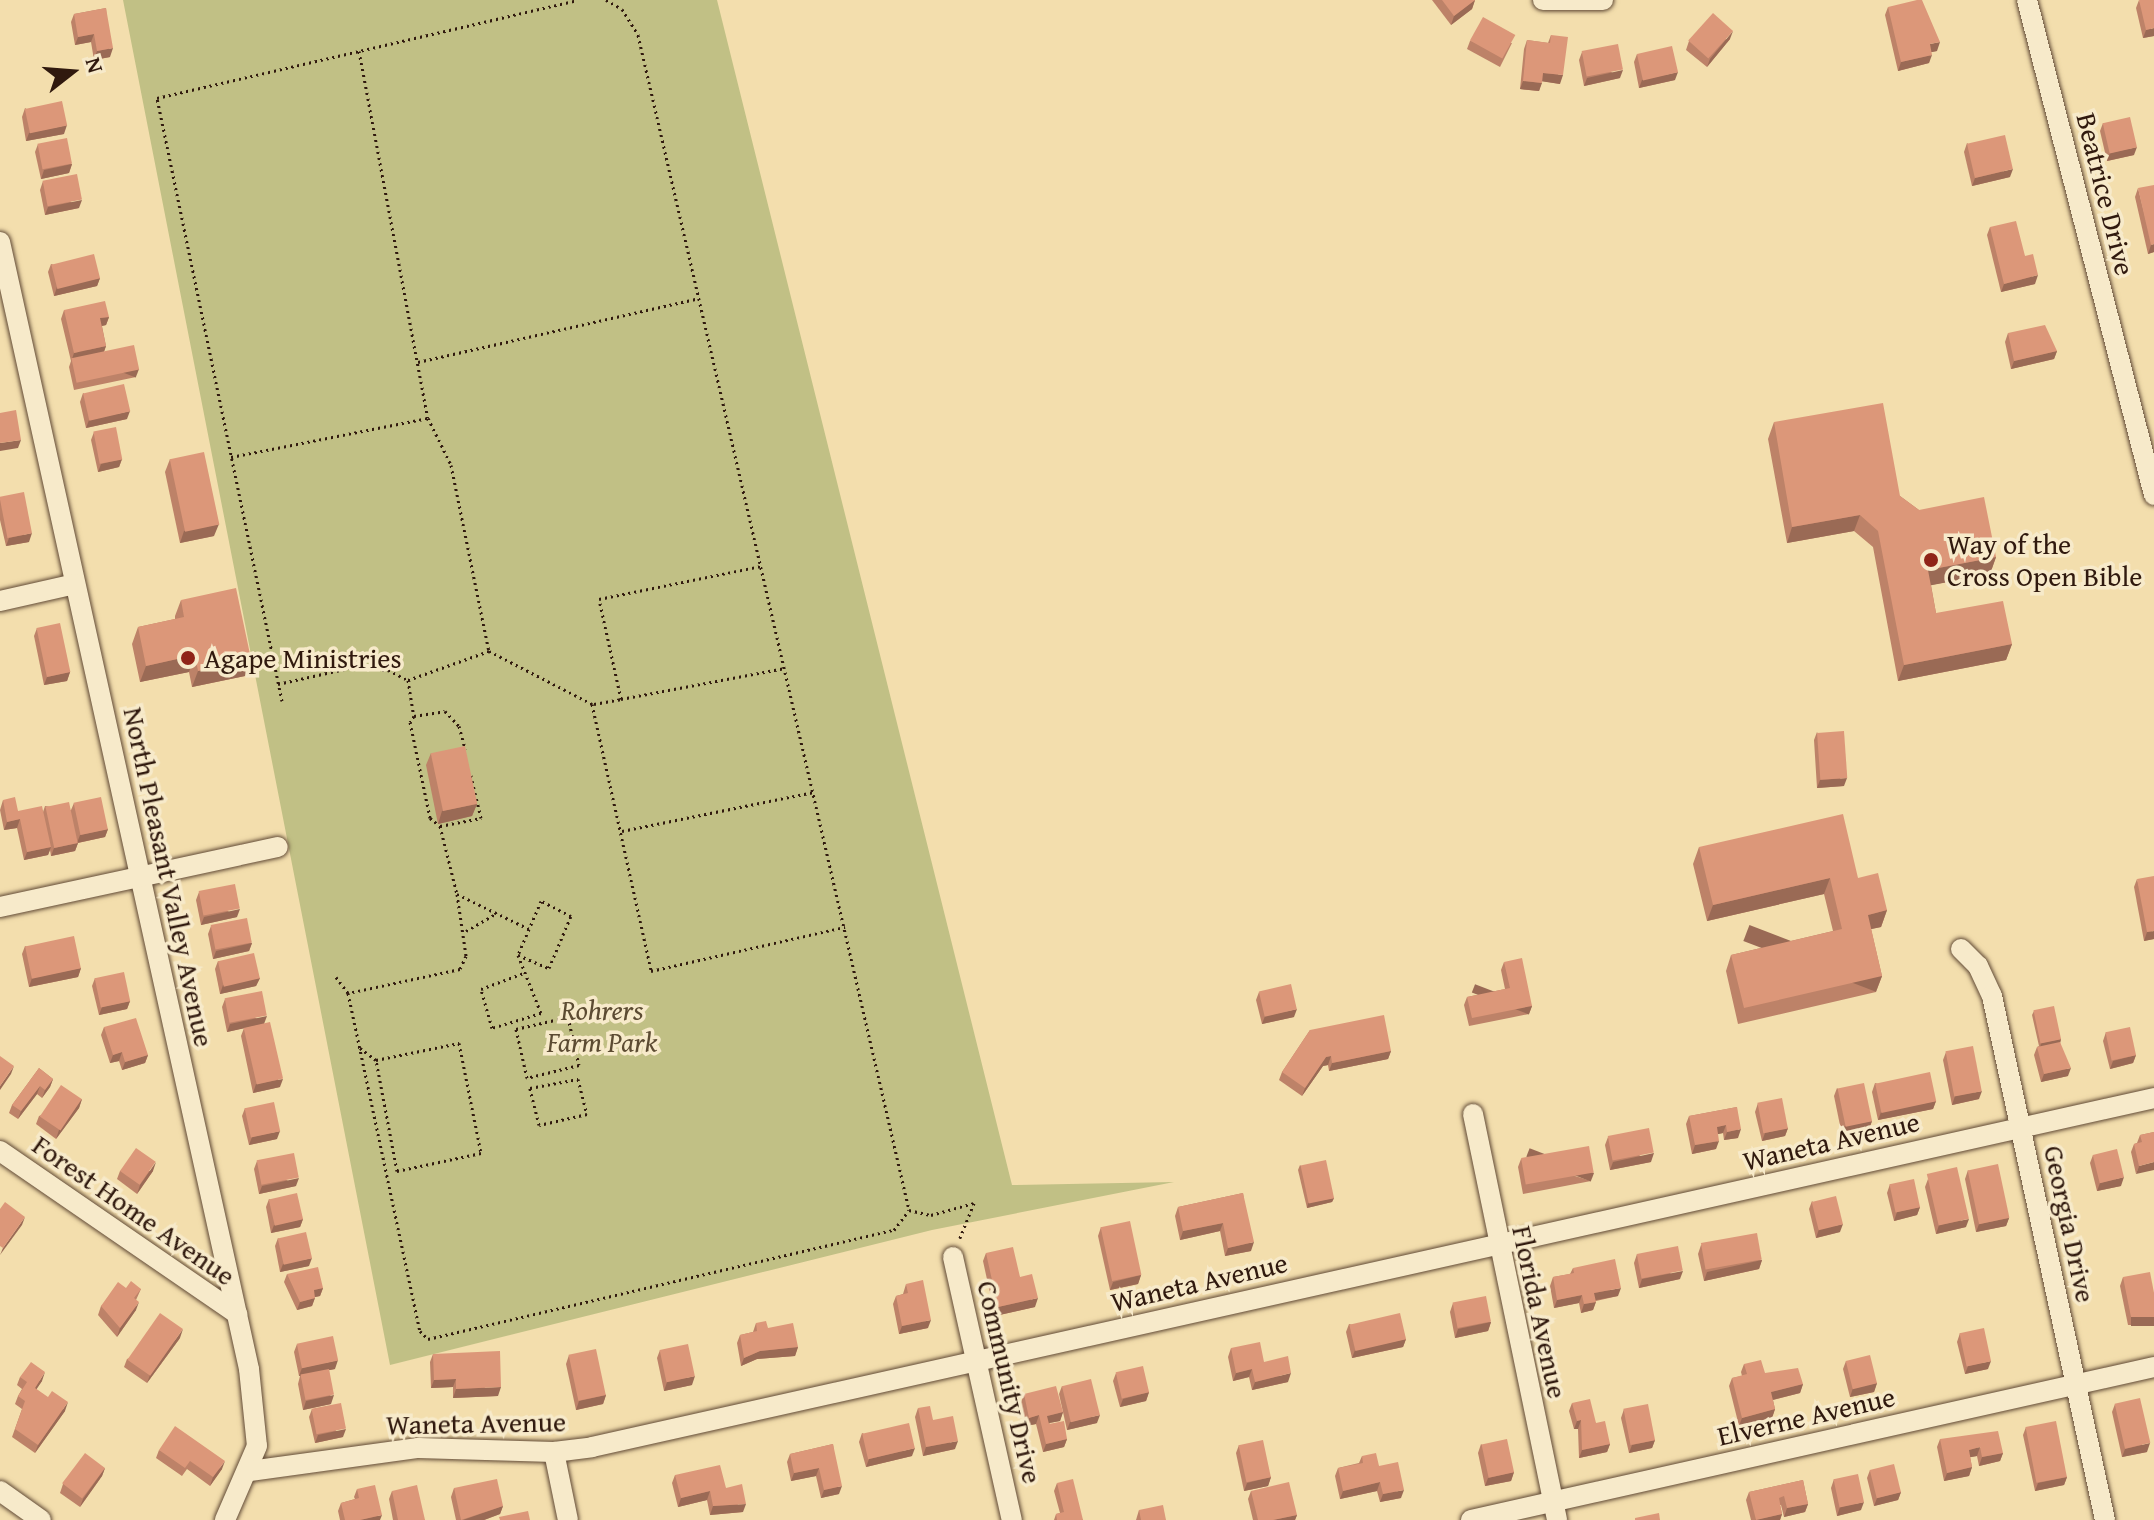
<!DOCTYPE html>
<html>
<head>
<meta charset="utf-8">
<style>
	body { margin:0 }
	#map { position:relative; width:2154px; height:1520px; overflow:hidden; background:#f3dead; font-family:"Gentium Book Plus",serif }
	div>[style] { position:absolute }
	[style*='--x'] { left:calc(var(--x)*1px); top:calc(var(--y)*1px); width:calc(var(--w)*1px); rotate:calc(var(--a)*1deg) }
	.green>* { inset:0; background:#c1c085 }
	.path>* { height:3px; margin-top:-1.5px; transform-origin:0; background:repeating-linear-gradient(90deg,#30190e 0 2px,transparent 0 6px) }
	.roads { filter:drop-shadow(0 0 2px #614a36) drop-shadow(0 0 2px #614a36) }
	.minor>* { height:20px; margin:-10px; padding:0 10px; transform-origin:10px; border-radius:10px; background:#f7eaca }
	.wall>* { inset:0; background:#bd8268 }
	.shaded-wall>* { inset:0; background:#9a6a55; transform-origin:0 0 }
	.building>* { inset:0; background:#dc9779; transform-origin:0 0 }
	.dots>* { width:22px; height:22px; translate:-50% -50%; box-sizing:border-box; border:4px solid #f7eaca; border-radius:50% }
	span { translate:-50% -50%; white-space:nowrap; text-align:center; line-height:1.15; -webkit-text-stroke:7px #f7eaca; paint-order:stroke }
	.street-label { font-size:28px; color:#30190e }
	.poi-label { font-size:28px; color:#30190e }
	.left { translate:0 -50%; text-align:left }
	.park-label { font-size:28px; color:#5c4b32; font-style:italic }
	.north { position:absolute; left:32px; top:32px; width:80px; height:80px; -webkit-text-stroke:6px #f7eaca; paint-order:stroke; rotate:73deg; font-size:22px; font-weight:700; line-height:32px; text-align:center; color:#30190e }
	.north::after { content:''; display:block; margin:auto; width:28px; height:36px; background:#30190e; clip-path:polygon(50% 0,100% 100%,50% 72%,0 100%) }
</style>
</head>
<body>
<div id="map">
	<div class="green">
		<div style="clip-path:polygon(123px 0,717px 0,1012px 1185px,1174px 1182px,932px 1230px,390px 1365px)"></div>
	</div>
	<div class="path">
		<div style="--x:606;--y:0;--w:18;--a:29"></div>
		<div style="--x:622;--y:9;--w:31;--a:58"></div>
		<div style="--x:638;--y:35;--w:1206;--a:77.01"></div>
		<div style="--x:359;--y:51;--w:373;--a:79.4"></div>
		<div style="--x:428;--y:418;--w:52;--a:63.9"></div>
		<div style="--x:451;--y:465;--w:190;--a:78.5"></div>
		<div style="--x:489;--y:651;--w:86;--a:160.3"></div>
		<div style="--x:418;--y:362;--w:288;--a:-12.8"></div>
		<div style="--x:231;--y:457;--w:201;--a:-11.2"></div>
		<div style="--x:489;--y:651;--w:116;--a:27.2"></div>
		<div style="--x:592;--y:704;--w:273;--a:77.5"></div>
		<div style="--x:651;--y:971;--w:199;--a:-12.8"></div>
		<div style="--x:278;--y:684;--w:82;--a:-12.7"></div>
		<div style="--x:358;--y:666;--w:30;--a:8"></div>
		<div style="--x:388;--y:670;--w:22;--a:27"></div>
		<div style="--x:408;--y:680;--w:36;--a:81"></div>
		<div style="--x:414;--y:716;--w:7;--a:124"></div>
		<div style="--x:410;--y:722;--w:98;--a:78.2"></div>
		<div style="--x:430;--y:818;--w:13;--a:39"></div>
		<div style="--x:440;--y:826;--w:70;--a:76"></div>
		<div style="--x:457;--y:894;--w:80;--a:25.9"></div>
		<div style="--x:529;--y:929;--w:28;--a:113"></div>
		<div style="--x:518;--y:955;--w:34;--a:23"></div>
		<div style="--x:549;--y:968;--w:56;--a:-67.1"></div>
		<div style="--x:571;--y:916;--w:34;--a:-153"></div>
		<div style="--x:541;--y:901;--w:30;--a:113"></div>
		<div style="--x:621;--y:699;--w:167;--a:-10.7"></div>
		<div style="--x:282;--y:701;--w:616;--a:-101.71"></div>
		<div style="--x:157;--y:98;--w:432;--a:-13.1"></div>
		<div style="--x:594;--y:704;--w:27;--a:-10"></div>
		<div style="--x:621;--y:699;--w:102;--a:-102.4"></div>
		<div style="--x:599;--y:599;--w:165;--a:-11.5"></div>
		<div style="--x:414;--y:716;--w:31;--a:-9"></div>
		<div style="--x:445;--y:711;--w:21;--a:47"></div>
		<div style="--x:459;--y:726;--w:24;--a:75"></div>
		<div style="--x:440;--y:826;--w:42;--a:-11"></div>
		<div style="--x:481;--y:818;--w:47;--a:-103.4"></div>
		<div style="--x:622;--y:831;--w:196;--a:-11.5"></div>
		<div style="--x:457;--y:894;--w:63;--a:81.7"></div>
		<div style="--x:466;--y:956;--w:14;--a:115"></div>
		<div style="--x:460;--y:969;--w:115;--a:167.9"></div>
		<div style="--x:348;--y:993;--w:346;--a:78"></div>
		<div style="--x:420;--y:1331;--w:11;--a:45"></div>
		<div style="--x:428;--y:1339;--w:479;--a:-13.2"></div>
		<div style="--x:894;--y:1230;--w:25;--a:-53"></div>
		<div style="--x:909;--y:1210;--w:23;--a:13"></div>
		<div style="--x:931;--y:1215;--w:45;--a:-15.6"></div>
		<div style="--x:974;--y:1203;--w:38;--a:112"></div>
		<div style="--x:466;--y:931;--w:36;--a:-30"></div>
		<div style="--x:518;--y:955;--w:62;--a:68.4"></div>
		<div style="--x:541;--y:1013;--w:51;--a:163"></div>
		<div style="--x:492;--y:1028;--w:41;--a:-105.8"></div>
		<div style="--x:481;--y:989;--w:46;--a:-20.4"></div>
		<div style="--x:336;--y:977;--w:20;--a:53"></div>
		<div style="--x:568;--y:1017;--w:49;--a:77.1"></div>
		<div style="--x:579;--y:1065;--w:54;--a:166"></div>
		<div style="--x:527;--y:1078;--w:50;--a:-102.7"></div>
		<div style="--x:516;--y:1029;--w:53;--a:-13"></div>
		<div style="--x:459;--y:1043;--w:112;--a:78.7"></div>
		<div style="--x:481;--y:1153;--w:86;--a:167.9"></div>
		<div style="--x:397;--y:1171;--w:113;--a:-100.7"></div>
		<div style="--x:376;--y:1060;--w:85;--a:-11.6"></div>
		<div style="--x:360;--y:1048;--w:20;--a:37"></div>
		<div style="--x:578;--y:1079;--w:36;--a:76"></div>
		<div style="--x:587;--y:1114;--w:49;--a:167.1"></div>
		<div style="--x:539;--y:1125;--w:38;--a:-104"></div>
		<div style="--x:530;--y:1088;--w:49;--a:-10.6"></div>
	</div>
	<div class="roads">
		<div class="minor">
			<div style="--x:1543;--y:0;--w:60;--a:0"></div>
			<div style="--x:2027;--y:0;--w:511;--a:75.61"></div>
			<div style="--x:0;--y:242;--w:1154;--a:77.54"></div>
			<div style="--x:249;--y:1369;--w:77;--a:84.1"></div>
			<div style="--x:257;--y:1446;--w:81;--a:113.4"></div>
			<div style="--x:0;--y:601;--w:77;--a:-12.8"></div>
			<div style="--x:0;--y:907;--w:284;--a:-12.2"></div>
			<div style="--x:1961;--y:949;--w:24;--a:45"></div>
			<div style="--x:1978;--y:966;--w:33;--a:65"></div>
			<div style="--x:1992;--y:996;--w:536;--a:77.83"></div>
			<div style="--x:1473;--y:1114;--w:415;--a:78.3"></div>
			<div style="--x:0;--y:1151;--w:288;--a:34.5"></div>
			<div style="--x:953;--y:1257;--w:270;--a:77.4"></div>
			<div style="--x:554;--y:1452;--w:69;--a:78.4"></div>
			<div style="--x:250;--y:1471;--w:170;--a:-7.8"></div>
			<div style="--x:418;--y:1448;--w:136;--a:1.7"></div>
			<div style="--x:554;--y:1452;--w:38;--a:-7"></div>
			<div style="--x:592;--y:1447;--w:1601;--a:-12.59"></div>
			<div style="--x:0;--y:1491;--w:50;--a:35.3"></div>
			<div style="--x:1471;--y:1520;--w:700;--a:-12.63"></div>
		</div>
	</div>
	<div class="wall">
		<div style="clip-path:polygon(1432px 0,1475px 0,1472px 9px,1451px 25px)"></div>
		<div style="clip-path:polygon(2139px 0,2154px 36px,2143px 38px,2136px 8px)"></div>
		<div style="clip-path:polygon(1888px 7px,1937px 51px,1931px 52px,1929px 63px,1898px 71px,1885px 15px)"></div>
		<div style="clip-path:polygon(106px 8px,110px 57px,94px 60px,91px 42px,75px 45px,71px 22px,74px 14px)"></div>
		<div style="clip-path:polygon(1551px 35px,1560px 84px,1542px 81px,1539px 91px,1520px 89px,1524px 49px,1527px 40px,1548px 43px)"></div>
		<div style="clip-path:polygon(1730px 39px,1707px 67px,1686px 50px,1689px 41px)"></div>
		<div style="clip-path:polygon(1470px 41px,1512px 43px,1500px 67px,1467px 49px)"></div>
		<div style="clip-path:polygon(1582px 52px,1620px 78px,1584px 86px,1579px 60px)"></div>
		<div style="clip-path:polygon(1637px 54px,1675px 80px,1639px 88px,1634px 62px)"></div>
		<div style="clip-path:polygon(25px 108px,64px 134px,26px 141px,22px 117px)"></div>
		<div style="clip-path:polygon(2103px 123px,2134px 155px,2107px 161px,2100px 131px)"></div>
		<div style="clip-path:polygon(1967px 143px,2010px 177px,1972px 186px,1964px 152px)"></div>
		<div style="clip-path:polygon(38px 144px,72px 164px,69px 173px,41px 179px,35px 152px)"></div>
		<div style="clip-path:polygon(43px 181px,79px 208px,45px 215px,40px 190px)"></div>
		<div style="clip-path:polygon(2138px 188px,2154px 252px,2148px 254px,2135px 197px)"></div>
		<div style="clip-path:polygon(1990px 227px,2025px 256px,2035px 284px,2001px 292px,1987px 235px)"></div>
		<div style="clip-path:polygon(51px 264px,100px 278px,97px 286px,54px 296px,48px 272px)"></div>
		<div style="clip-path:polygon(64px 310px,109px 317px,106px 325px,102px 326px,106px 346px,104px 352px,136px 377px,74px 390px,69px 367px,71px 361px,61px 319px)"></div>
		<div style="clip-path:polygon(2008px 333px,2057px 351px,2054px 359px,2011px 369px,2005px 342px)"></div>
		<div style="clip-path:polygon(83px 393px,127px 419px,86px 428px,80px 402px)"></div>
		<div style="clip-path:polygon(1774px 422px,1900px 496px,1919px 510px,1996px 557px,1990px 574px,1931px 585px,1936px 613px,2012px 644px,2006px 660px,1898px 681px,1873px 547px,1854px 531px,1787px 543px,1768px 439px)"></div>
		<div style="clip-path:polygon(94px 432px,122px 459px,119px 467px,98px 472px,91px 440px)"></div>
		<div style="clip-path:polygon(170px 459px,214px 536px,180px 543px,165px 472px)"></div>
		<div style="clip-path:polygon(0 497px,29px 542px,6px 546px,0 520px)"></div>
		<div style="clip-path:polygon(181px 600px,245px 676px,192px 687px,189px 672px,140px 682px,132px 644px,138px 627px,175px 619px,175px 616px)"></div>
		<div style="clip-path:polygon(37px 628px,70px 672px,67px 681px,44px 685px,34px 636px)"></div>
		<div style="clip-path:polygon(1817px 732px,1844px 786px,1817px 788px,1814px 740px)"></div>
		<div style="clip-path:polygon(431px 753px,477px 804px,472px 816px,438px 824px,426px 765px)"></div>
		<div style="clip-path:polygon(3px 800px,18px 811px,43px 812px,45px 806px,71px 810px,74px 803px,108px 829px,105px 837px,78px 843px,75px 851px,51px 856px,50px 850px,48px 855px,24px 860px,17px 828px,4px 830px,0 810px)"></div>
		<div style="clip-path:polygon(1699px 847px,1858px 878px,1887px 910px,1881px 927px,1871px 929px,1882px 976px,1876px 992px,1738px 1024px,1726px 971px,1731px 955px,1833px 931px,1824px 894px,1707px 921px,1693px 864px)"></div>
		<div style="clip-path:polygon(2137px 879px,2154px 939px,2144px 941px,2134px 887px)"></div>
		<div style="clip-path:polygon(199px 892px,237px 917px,201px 925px,196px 900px)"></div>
		<div style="clip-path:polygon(211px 926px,252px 943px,249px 951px,213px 959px,208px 934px)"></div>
		<div style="clip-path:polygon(25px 946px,81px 968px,78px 977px,29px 987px,22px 954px)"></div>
		<div style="clip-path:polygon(218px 961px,260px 978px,256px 986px,220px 994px,215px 969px)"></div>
		<div style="clip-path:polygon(1504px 962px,1532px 1006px,1529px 1014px,1469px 1026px,1464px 1005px,1467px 997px,1505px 989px,1501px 970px)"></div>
		<div style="clip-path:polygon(95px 978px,130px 1001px,127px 1009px,99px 1015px,92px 986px)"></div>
		<div style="clip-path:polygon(1259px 992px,1294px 1017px,1262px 1024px,1256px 1000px)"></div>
		<div style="clip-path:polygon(225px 999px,264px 1023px,280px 1087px,253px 1093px,241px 1036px,244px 1028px,227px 1032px,222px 1007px)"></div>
		<div style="clip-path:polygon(2034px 1011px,2061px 1039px,2060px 1043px,2068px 1076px,2041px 1082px,2034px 1055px,2037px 1047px,2039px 1046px,2032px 1015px)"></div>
		<div style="clip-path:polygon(104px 1027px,148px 1055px,145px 1063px,122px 1070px,119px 1061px,110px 1063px,101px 1035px)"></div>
		<div style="clip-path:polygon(1310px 1030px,1391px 1051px,1388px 1059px,1329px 1071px,1328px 1065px,1323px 1066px,1302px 1096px,1279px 1080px,1282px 1072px)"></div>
		<div style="clip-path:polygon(2106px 1032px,2136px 1055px,2133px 1063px,2110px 1069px,2103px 1041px)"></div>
		<div style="clip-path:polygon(1946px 1052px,1979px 1099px,1952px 1105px,1943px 1060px)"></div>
		<div style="clip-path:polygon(39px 1068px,53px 1079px,50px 1087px,42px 1098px,37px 1094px,18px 1119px,9px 1113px,12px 1105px)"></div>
		<div style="clip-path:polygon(1875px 1083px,1936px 1101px,1933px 1109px,1878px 1120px,1872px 1092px)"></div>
		<div style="clip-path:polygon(1837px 1088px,1872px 1121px,1869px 1129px,1842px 1135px,1834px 1096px)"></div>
		<div style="clip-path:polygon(82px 1099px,79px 1108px,56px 1139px,36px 1124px,39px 1116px)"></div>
		<div style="clip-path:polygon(1758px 1103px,1788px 1128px,1785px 1136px,1762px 1141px,1755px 1112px)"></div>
		<div style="clip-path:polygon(1737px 1107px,1738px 1138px,1724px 1140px,1723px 1133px,1718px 1134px,1716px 1149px,1692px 1154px,1686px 1124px,1689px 1116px)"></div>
		<div style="clip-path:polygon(245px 1108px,277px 1139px,249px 1145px,242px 1116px)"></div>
		<div style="clip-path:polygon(2154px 1132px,2136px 1174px,2131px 1152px,2134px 1144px,2137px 1143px,2140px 1135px)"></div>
		<div style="clip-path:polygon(1608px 1137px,1651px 1162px,1610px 1170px,1605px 1145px)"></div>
		<div style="clip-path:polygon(2093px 1155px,2121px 1186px,2097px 1191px,2090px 1163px)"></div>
		<div style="clip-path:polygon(1521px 1159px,1591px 1181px,1523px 1194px,1518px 1167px)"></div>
		<div style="clip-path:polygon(257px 1161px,296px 1186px,259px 1194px,254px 1169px)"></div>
		<div style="clip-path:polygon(1300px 1165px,1334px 1198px,1332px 1202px,1307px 1208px,1298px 1170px)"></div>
		<div style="clip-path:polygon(1968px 1170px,2009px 1218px,2006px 1226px,1976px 1232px,1965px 1179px)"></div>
		<div style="clip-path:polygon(120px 1171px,153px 1171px,137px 1194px,117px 1179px)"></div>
		<div style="clip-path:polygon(1928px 1179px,1966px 1227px,1936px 1234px,1925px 1187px)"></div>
		<div style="clip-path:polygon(1890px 1184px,1920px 1207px,1917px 1215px,1894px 1221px,1887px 1193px)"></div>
		<div style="clip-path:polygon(1243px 1193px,1251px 1251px,1225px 1256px,1220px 1231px,1180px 1240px,1175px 1216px,1178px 1207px)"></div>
		<div style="clip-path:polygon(269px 1199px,303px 1219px,300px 1227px,271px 1233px,266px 1207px)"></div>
		<div style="clip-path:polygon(1812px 1201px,1840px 1232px,1816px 1238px,1809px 1209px)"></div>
		<div style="clip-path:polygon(1101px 1227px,1141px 1275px,1138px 1284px,1110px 1290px,1098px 1236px)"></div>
		<div style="clip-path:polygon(278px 1238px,309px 1266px,280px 1272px,275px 1246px)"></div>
		<div style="clip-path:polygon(1701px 1245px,1762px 1260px,1759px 1269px,1704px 1281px,1698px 1254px)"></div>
		<div style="clip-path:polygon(986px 1253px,1020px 1277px,1035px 1307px,995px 1316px,983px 1261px)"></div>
		<div style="clip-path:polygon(1637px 1254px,1680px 1279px,1639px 1288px,1634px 1263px)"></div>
		<div style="clip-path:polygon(1573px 1268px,1618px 1296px,1596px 1301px,1593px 1310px,1581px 1313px,1579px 1303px,1554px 1308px,1550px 1286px,1553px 1277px,1570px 1274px)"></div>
		<div style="clip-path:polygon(287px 1274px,323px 1288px,320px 1296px,315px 1297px,312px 1306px,297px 1310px,284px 1282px)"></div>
		<div style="clip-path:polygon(2123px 1277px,2154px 1293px,2154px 1325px,2128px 1325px,2120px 1286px)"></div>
		<div style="clip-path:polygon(906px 1284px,928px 1328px,899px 1334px,893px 1304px,896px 1296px,903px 1294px)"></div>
		<div style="clip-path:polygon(126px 1288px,141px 1289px,136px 1300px,136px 1310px,117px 1337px,98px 1315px,101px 1306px)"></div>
		<div style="clip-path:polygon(1453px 1303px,1491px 1322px,1488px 1331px,1455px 1338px,1450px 1312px)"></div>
		<div style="clip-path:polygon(756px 1323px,798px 1347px,795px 1356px,757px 1359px,741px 1366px,737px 1343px,740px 1335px,753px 1332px)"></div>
		<div style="clip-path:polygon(1349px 1324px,1406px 1339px,1403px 1347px,1352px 1358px,1346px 1332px)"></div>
		<div style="clip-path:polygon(1960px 1333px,1988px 1369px,1965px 1374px,1957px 1342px)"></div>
		<div style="clip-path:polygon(180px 1338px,147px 1383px,124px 1367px,127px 1359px)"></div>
		<div style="clip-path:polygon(297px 1344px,335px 1369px,329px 1370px,331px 1404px,303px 1410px,298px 1384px,300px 1376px,299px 1376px,294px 1352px)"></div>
		<div style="clip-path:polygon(1231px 1348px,1288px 1382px,1252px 1390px,1249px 1377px,1233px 1381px,1228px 1357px)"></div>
		<div style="clip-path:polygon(660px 1350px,692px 1385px,664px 1391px,657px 1358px)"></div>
		<div style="clip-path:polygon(433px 1354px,498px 1396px,453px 1398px,453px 1387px,431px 1388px,430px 1362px)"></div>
		<div style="clip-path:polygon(569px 1355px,606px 1395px,603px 1404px,576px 1410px,566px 1364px)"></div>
		<div style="clip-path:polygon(1846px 1361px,1877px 1383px,1874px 1392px,1850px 1397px,1843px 1369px)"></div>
		<div style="clip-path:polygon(1744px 1364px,1765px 1373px,1803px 1384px,1800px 1393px,1773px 1400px,1775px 1409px,1772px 1418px,1739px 1426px,1729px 1386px,1732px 1378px,1742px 1376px,1741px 1372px)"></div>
		<div style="clip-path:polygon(1116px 1373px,1149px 1392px,1146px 1401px,1120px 1407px,1113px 1381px)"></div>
		<div style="clip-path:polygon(20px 1377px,42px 1381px,36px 1389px,65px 1411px,35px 1453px,12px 1437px,22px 1409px,15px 1404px,18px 1396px,22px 1389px,17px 1385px)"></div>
		<div style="clip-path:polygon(1062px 1386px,1097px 1423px,1067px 1430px,1059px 1394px)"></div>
		<div style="clip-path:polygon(1024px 1394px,1063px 1412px,1060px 1421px,1049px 1423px,1067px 1439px,1064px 1447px,1043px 1452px,1036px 1424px,1026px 1426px,1021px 1402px)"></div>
		<div style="clip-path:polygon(1572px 1403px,1596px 1423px,1610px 1444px,1607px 1452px,1579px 1458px,1578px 1429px,1574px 1429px,1569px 1411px)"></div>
		<div style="clip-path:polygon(2115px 1404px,2147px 1452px,2122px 1457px,2112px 1412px)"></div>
		<div style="clip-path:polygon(918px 1408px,933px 1420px,955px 1449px,923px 1456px,915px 1417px)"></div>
		<div style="clip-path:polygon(312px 1409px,343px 1437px,315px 1443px,309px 1417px)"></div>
		<div style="clip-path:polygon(1624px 1409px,1655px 1440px,1652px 1448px,1629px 1453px,1621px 1418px)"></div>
		<div style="clip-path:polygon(2026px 1427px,2067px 1477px,2064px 1485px,2035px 1491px,2023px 1435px)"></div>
		<div style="clip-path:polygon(862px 1433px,912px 1456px,866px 1467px,859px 1442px)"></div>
		<div style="clip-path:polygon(1940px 1439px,2003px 1453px,2000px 1461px,1979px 1466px,1977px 1456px,1970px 1457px,1972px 1467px,1969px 1476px,1944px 1481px,1937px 1447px)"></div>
		<div style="clip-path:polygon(833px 1444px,839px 1494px,821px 1498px,816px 1476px,791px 1481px,787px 1462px,790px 1454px)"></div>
		<div style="clip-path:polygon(1481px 1444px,1514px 1472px,1511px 1481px,1485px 1486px,1478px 1453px)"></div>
		<div style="clip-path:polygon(1239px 1445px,1271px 1477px,1268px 1486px,1244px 1491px,1236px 1453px)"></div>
		<div style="clip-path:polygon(159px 1450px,222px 1469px,210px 1486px,187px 1469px,182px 1476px,156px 1458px)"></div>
		<div style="clip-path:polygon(1362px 1456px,1379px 1466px,1401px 1498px,1380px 1502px,1377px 1491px,1340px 1499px,1335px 1476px,1338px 1468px,1359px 1463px)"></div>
		<div style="clip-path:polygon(105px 1468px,102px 1476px,80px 1507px,60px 1493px,63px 1484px)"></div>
		<div style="clip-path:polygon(1870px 1470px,1901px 1492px,1898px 1500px,1874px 1506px,1867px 1478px)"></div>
		<div style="clip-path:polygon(675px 1475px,726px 1488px,743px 1512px,710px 1515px,707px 1500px,678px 1507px,672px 1483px)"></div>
		<div style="clip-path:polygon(1834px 1479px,1861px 1510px,1837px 1516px,1831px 1488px)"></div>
		<div style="clip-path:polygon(1803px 1480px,1808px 1504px,1805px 1512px,1784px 1517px,1781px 1505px,1780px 1505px,1782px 1514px,1780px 1520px,1751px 1520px,1746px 1500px,1749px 1492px)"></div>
		<div style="clip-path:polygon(1057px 1483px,1083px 1520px,1054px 1520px,1056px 1514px,1060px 1513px,1054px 1491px)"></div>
		<div style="clip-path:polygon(454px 1488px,503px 1506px,500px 1514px,484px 1520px,456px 1520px,451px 1497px)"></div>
		<div style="clip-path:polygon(357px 1489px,380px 1520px,340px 1520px,338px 1511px,341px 1503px,355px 1499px,354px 1497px)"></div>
		<div style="clip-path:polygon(392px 1491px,425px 1520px,393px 1520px,389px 1499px)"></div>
		<div style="clip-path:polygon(1251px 1491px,1297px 1515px,1295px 1520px,1253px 1520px,1248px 1499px)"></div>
		<div style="clip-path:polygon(1139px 1510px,1166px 1520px,1136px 1520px)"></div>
	</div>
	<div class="shaded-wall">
		<div style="clip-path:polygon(1475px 0,1472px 9px,1451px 25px,1454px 16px)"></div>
		<div style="clip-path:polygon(2154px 28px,2154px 36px,2143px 38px,2146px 30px)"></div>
		<div style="clip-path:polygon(1733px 31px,1730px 39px,1707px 67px,1710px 59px)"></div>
		<div style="clip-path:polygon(94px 34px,91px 42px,75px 45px,78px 37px)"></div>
		<div style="clip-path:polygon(1940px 42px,1937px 51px,1927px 53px,1930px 44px)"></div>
		<div style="clip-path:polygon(113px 48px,110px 57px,94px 60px,97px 51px)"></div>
		<div style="clip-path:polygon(1932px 55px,1929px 63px,1898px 71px,1901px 62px)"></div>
		<div style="clip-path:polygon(1623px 70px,1620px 78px,1584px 86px,1587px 78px)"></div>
		<div style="clip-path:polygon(1678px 72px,1675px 80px,1639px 88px,1642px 80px)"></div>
		<div style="clip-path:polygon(1543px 73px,1563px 75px,1560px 84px,1540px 81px)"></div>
		<div style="clip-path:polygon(1523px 81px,1542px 83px,1539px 91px,1520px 89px)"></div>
		<div style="clip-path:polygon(67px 125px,64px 134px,26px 141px,29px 133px)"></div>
		<div style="clip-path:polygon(2137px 147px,2134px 155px,2107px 161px,2110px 153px)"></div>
		<div style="clip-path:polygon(72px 164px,69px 173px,41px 179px,44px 170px)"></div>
		<div style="clip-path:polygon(2013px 169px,2010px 177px,1972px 186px,1975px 178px)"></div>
		<div style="clip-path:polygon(82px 200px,79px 208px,45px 215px,48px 207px)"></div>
		<div style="clip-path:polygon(2154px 244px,2154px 252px,2148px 254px,2151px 245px)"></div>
		<div style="clip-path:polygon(2038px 275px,2035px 284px,2001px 292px,2004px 284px)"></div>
		<div style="clip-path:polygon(100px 278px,97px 286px,54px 296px,57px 287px)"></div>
		<div style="clip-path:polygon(109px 317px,106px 325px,97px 327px,100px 318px)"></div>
		<div style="clip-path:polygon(106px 346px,103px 354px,72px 359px,74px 353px)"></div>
		<div style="clip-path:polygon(2057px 351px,2054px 359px,2011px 369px,2014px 361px)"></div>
		<div style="left:139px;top:369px;width:9px;height:63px;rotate:111deg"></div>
		<div style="clip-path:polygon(130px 411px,127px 419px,86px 428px,89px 420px)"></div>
		<div style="clip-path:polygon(21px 440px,18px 448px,0 451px,0 443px)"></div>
		<div style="clip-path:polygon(122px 459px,119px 467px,98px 472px,101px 464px)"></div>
		<div style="clip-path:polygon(1860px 515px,1854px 531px,1787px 543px,1792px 527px)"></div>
		<div style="clip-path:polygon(219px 524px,214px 536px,180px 543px,184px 531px)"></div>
		<div style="clip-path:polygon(32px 533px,29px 542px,6px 546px,9px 538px)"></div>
		<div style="clip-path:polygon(1996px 557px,1990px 574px,1922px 587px,1928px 570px)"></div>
		<div style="clip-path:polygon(2012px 644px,2006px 660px,1898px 681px,1904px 665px)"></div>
		<div style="clip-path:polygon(195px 655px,189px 672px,140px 682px,146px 666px)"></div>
		<div style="clip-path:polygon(251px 659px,245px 676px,192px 687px,198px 671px)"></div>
		<div style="clip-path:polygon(70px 672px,67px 681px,44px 685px,47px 677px)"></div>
		<div style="clip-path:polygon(1847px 778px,1844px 786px,1817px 788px,1820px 780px)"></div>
		<div style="clip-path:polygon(477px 804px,472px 816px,438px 824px,442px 811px)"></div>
		<div style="clip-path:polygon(20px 819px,17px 828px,4px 830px,7px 822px)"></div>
		<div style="clip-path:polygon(108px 829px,105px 837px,77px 843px,80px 835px)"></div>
		<div style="clip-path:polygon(78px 843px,75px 851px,51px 856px,54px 848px)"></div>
		<div style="clip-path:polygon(51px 847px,48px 855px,24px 860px,27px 852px)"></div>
		<div style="clip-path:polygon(1830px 878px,1824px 894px,1707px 921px,1713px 905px)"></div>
		<div style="clip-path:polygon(240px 909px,237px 917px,201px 925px,204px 917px)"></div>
		<div style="clip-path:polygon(1887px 910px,1881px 927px,1862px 931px,1868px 915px)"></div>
		<div style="clip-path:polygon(2154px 931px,2154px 939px,2144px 941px,2147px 932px)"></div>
		<div style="clip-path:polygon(252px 943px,249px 951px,213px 959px,216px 951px)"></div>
		<div style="clip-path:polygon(81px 968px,78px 977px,29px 987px,32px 978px)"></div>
		<div style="left:1882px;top:976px;width:17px;height:142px;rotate:111deg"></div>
		<div style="clip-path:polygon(260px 978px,256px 986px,220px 994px,223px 985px)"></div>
		<div style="clip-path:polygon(130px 1001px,127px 1009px,99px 1015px,102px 1007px)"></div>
		<div style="left:1532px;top:1006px;width:9px;height:61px;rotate:111deg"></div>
		<div style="clip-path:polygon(1297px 1009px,1294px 1017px,1262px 1024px,1265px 1016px)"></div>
		<div style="clip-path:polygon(267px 1016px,264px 1024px,227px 1032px,230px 1024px)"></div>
		<div style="clip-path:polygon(2061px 1039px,2060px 1043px,2040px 1048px,2041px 1043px)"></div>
		<div style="clip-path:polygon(1391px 1051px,1388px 1059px,1329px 1071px,1332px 1063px)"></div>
		<div style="clip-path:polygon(122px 1052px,119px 1061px,110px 1063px,113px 1055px)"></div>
		<div style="clip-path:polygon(148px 1055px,145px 1063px,122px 1070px,125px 1062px)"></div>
		<div style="clip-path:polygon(2136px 1055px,2133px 1063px,2110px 1069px,2113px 1061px)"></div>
		<div style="clip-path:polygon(1331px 1056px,1328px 1065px,1323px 1066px,1302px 1096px,1305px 1088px,1326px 1057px)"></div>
		<div style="clip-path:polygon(14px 1066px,11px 1074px,0 1090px,0 1086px)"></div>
		<div style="clip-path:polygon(2071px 1068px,2068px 1076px,2041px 1082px,2044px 1074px)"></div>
		<div style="clip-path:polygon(53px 1079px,50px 1087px,42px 1098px,45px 1090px)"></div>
		<div style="clip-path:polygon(283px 1079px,280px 1087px,253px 1093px,256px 1084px)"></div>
		<div style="clip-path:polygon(40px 1086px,37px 1094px,18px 1119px,21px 1111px)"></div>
		<div style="clip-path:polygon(1982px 1091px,1979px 1099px,1952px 1105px,1955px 1096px)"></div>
		<div style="clip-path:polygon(82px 1099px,79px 1108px,56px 1139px,59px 1130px)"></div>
		<div style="clip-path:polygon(1936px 1101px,1933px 1109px,1878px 1120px,1881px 1112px)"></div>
		<div style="clip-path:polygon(1872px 1121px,1869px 1129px,1842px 1135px,1845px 1126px)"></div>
		<div style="clip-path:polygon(1726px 1125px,1723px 1133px,1714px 1135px,1717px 1127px)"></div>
		<div style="clip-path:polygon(1788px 1128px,1785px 1136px,1762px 1141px,1765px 1133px)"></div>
		<div style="clip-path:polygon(1741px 1129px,1738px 1138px,1724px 1140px,1727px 1132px)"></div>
		<div style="clip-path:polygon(280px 1131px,277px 1139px,249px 1145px,252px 1137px)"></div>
		<div style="clip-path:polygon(1719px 1141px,1716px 1149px,1692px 1154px,1695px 1145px)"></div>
		<div style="clip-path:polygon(1654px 1153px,1651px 1162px,1610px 1170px,1613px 1162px)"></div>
		<div style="clip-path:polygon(156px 1162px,153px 1171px,137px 1194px,140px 1185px)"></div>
		<div style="clip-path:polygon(2154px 1162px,2154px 1170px,2136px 1174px,2139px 1166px)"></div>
		<div style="left:1594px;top:1173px;width:9px;height:69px;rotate:111deg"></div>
		<div style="clip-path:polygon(2124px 1177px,2121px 1186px,2097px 1191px,2100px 1183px)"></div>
		<div style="clip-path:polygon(299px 1178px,296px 1186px,259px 1194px,262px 1186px)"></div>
		<div style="clip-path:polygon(1334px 1198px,1332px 1202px,1307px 1208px,1308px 1203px)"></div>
		<div style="clip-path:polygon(1920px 1207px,1917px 1215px,1894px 1221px,1897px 1212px)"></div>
		<div style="clip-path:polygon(25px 1217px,22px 1225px,0 1255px,3px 1248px)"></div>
		<div style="clip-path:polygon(2009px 1218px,2006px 1226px,1976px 1232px,1979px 1224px)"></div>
		<div style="clip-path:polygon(303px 1219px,300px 1227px,271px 1233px,274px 1225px)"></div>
		<div style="clip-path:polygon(1969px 1219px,1966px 1227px,1936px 1234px,1939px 1225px)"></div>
		<div style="clip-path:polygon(1223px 1223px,1220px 1231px,1180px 1240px,1183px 1231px)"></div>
		<div style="clip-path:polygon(1843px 1224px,1840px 1232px,1816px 1238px,1819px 1229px)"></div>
		<div style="clip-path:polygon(1254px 1242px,1251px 1251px,1225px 1256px,1228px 1248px)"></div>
		<div style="clip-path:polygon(312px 1258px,309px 1266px,280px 1272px,283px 1264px)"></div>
		<div style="clip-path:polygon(1762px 1260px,1759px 1269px,1704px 1281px,1707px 1272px)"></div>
		<div style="clip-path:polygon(1683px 1271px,1680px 1279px,1639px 1288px,1642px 1279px)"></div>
		<div style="clip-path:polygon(1141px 1275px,1138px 1284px,1110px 1290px,1113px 1282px)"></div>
		<div style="clip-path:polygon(323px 1288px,320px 1296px,310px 1298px,314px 1290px)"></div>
		<div style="clip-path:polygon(1621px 1288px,1618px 1296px,1591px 1301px,1594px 1293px)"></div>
		<div style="clip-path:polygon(1582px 1295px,1579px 1303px,1554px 1308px,1557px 1300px)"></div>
		<div style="clip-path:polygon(315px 1298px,312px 1306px,297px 1310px,300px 1302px)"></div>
		<div style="clip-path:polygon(1038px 1298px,1035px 1307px,995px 1316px,998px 1307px)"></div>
		<div style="clip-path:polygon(139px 1302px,136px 1310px,117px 1337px,120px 1328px)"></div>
		<div style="clip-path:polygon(1596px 1302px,1593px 1310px,1581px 1313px,1584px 1304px)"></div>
		<div style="left:2131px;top:1317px;width:23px;height:9px"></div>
		<div style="clip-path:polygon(931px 1320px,928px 1328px,899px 1334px,902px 1326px)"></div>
		<div style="clip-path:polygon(1491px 1322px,1488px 1331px,1455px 1338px,1458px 1329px)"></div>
		<div style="clip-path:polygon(183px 1329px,180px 1338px,147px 1383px,150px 1375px)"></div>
		<div style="clip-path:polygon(1406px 1339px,1403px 1347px,1352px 1358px,1355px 1350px)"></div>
		<div style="clip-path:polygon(798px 1347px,795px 1356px,757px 1359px,741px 1366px,744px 1358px,760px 1351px)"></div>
		<div style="clip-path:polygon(338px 1360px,335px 1369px,299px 1376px,302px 1368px)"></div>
		<div style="clip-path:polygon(1991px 1361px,1988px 1369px,1965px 1374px,1968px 1366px)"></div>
		<div style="clip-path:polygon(1252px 1369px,1249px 1377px,1233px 1381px,1236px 1373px)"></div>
		<div style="clip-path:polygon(45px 1372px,42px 1381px,32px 1396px,35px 1388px)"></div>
		<div style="clip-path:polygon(1291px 1373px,1288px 1382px,1252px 1390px,1255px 1382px)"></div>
		<div style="clip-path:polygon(695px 1376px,692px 1385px,664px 1391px,667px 1382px)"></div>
		<div style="clip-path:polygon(456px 1379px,453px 1387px,431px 1388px,434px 1380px)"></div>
		<div style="clip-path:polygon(1877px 1383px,1874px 1392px,1850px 1397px,1853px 1388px)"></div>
		<div style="clip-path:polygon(1803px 1384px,1800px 1393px,1768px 1401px,1771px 1392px)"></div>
		<div style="clip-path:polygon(501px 1387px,498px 1396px,453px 1398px,456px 1389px)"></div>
		<div style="clip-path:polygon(1149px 1392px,1146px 1401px,1120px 1407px,1123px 1399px)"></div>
		<div style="clip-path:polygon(334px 1395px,331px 1404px,303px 1410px,306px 1401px)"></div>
		<div style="clip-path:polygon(606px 1395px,603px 1404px,576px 1410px,579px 1401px)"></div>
		<div style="clip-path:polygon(68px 1402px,65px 1411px,35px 1453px,38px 1445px)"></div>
		<div style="clip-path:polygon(1775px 1409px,1772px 1418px,1739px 1426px,1742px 1418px)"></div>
		<div style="clip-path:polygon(1063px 1412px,1060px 1421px,1044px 1424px,1047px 1416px)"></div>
		<div style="clip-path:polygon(1039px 1415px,1036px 1424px,1026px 1426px,1029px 1418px)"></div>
		<div style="clip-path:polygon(1100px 1415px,1097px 1423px,1067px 1430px,1070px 1422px)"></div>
		<div style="clip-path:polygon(1581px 1420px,1578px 1429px,1574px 1429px,1577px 1421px)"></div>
		<div style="clip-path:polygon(346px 1429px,343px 1437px,315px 1443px,318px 1435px)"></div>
		<div style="clip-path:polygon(1067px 1439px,1064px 1447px,1043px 1452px,1046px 1444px)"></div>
		<div style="clip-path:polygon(1655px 1440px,1652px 1448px,1629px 1453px,1632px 1445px)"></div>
		<div style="clip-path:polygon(958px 1441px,955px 1449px,923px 1456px,926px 1447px)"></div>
		<div style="clip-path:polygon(2150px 1443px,2147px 1452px,2122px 1457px,2125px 1449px)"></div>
		<div style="clip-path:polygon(1610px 1444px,1607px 1452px,1579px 1458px,1582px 1450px)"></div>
		<div style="clip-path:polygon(1980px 1447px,1977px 1456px,1966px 1458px,1969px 1450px)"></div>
		<div style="clip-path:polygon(915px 1448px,912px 1456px,866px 1467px,869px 1459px)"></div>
		<div style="clip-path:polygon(2003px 1453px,2000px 1461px,1979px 1466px,1982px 1457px)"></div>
		<div style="clip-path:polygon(225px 1461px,222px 1469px,210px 1486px,213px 1477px)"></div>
		<div style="clip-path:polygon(1972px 1467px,1969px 1476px,1944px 1481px,1947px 1473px)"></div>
		<div style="clip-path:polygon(105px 1468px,102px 1476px,80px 1507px,83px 1499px)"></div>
		<div style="clip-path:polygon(819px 1468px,816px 1476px,791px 1481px,794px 1473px)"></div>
		<div style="clip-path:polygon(1514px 1472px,1511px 1481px,1485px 1486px,1488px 1478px)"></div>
		<div style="clip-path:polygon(1271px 1477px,1268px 1486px,1244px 1491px,1247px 1483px)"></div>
		<div style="clip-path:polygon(2067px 1477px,2064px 1485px,2035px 1491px,2038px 1483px)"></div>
		<div style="clip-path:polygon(1380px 1482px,1377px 1491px,1340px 1499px,1343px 1491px)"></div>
		<div style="clip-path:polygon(842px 1486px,839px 1494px,821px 1498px,824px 1490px)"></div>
		<div style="clip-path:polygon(1404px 1490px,1401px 1498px,1380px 1502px,1383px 1494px)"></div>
		<div style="clip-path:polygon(710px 1491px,707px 1500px,678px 1507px,681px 1498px)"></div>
		<div style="clip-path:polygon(1901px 1492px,1898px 1500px,1874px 1506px,1877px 1498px)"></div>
		<div style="clip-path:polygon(1864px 1502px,1861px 1510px,1837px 1516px,1840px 1507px)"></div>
		<div style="clip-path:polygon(746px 1504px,743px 1512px,710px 1515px,713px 1506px)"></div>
		<div style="clip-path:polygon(1808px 1504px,1805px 1512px,1784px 1517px,1787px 1508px)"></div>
		<div style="clip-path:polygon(503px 1506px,500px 1514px,484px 1520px,463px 1520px)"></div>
		<div style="clip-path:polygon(1782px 1514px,1780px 1520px,1755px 1520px)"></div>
		<div style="clip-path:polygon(382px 1515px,380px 1520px,360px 1520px)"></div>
		<div style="clip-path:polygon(1297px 1515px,1295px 1520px,1273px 1520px)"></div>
	</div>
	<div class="building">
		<div style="clip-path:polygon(1442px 0,1475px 0,1454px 16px)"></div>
		<div style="clip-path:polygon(1917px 0,1922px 0,1940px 42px,1930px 44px,1932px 55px,1901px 62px,1888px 7px)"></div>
		<div style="clip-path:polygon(2139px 0,2154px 0,2154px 28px,2146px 30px)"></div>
		<div style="clip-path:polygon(106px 8px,113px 48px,97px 51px,94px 34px,78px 37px,74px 14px)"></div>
		<div style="left:1713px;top:13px;width:27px;height:37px;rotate:42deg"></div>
		<div style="left:1483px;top:17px;width:37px;height:27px;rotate:29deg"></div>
		<div style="clip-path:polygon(1551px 35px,1568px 37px,1563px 75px,1543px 73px,1542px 83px,1523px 81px,1527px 40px,1550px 43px)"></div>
		<div style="left:1618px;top:44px;width:26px;height:37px;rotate:79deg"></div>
		<div style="left:1672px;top:46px;width:27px;height:36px;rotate:77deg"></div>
		<div style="left:62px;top:101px;width:25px;height:38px;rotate:78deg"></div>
		<div style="left:2130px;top:117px;width:31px;height:28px;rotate:77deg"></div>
		<div style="left:2005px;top:135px;width:35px;height:39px;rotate:77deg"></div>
		<div style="left:67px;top:138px;width:26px;height:30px;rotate:79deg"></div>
		<div style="left:77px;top:174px;width:26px;height:35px;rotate:79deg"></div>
		<div style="clip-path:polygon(2154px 185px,2154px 244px,2151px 245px,2138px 188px)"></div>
		<div style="clip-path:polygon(2016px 221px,2025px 256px,2033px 254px,2038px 275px,2004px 284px,1990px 227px)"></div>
		<div style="left:94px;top:254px;width:25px;height:44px;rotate:76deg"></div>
		<div style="clip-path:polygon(105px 301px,109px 317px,100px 318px,106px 346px,74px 353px,64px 310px)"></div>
		<div style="clip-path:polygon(2045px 325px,2057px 351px,2014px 361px,2008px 333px)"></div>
		<div style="left:134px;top:345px;width:25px;height:64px;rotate:78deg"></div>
		<div style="left:124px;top:384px;width:28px;height:42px;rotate:77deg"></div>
		<div style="clip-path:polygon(1883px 403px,1900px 496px,1919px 510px,1984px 497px,1996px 557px,1928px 570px,1936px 613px,2003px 601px,2012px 644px,1904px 665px,1878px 531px,1860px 515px,1792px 527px,1774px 422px)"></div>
		<div style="clip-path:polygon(16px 410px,21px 440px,0 443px,0 413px)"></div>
		<div style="left:116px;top:427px;width:33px;height:23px;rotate:79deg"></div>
		<div style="left:204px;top:452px;width:74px;height:35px;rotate:78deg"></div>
		<div style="left:24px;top:492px;width:42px;height:25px;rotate:79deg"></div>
		<div style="clip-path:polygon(236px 588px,251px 659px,198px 671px,195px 655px,146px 666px,138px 627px,184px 617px,181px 600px)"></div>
		<div style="left:60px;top:623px;width:50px;height:24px;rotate:78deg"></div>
		<div style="left:1844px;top:731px;width:47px;height:27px;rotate:86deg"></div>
		<div style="left:465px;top:746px;width:59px;height:35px;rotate:78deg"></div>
		<div style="clip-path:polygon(15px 797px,18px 811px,42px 806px,51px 847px,27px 852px,20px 819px,7px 822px,3px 800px)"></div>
		<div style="left:101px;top:797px;width:33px;height:28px;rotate:78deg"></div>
		<div style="left:69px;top:802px;width:42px;height:24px;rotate:78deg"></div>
		<div style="clip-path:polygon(1843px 814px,1858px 878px,1878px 873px,1887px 910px,1868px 915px,1882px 976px,1744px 1008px,1731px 955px,1842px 929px,1830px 878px,1713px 905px,1699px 847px)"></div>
		<div style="clip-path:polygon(2154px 876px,2154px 931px,2147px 932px,2137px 879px)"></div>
		<div style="left:235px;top:884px;width:25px;height:37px;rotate:79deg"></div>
		<div style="left:247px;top:918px;width:25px;height:37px;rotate:79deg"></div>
		<div style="left:74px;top:936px;width:33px;height:50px;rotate:78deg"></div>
		<div style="left:254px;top:953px;width:26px;height:37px;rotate:77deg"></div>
		<div style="clip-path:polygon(1522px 958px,1532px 1006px,1472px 1018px,1467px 997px,1510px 988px,1504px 962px)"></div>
		<div style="left:124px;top:972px;width:30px;height:30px;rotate:78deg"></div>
		<div style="left:1291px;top:984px;width:26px;height:33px;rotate:77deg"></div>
		<div style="left:262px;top:991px;width:25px;height:38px;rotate:79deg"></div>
		<div style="left:2054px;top:1006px;width:34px;height:21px;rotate:78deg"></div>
		<div style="clip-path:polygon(1384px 1015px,1391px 1051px,1332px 1063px,1331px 1056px,1326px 1057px,1305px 1088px,1282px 1072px,1310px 1030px)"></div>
		<div style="clip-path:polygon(136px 1018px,148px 1055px,125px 1062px,122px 1052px,113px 1055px,104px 1027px)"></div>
		<div style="left:270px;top:1022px;width:58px;height:27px;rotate:77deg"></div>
		<div style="left:2130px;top:1027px;width:29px;height:25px;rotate:78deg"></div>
		<div style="clip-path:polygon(2060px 1042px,2071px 1068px,2044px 1074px,2037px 1047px)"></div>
		<div style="left:1973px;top:1046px;width:46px;height:28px;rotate:79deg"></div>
		<div style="clip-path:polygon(0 1056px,14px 1066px,0 1086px)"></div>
		<div style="clip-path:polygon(39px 1068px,53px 1079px,45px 1090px,40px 1086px,21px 1111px,12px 1105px)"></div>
		<div style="left:1930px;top:1072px;width:30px;height:56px;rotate:78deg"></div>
		<div style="left:1864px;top:1083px;width:39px;height:27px;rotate:78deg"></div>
		<div style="left:61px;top:1085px;width:25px;height:38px;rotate:34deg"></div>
		<div style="left:1782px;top:1098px;width:31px;height:25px;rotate:79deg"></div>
		<div style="left:274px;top:1102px;width:30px;height:30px;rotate:78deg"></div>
		<div style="clip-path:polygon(1737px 1107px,1741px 1129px,1727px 1132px,1726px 1125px,1717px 1127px,1719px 1141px,1695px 1145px,1689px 1116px)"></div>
		<div style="left:1649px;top:1128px;width:25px;height:42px;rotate:79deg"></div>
		<div style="clip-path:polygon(2154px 1132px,2154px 1162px,2139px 1166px,2134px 1144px,2142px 1142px,2140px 1135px)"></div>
		<div style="left:1589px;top:1146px;width:27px;height:69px;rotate:80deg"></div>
		<div style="left:136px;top:1148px;width:24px;height:28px;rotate:35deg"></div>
		<div style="left:2117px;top:1149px;width:29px;height:25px;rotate:76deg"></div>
		<div style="left:294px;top:1153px;width:25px;height:38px;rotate:79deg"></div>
		<div style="left:1326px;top:1160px;width:39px;height:26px;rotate:78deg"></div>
		<div style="left:1998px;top:1164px;width:55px;height:31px;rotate:78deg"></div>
		<div style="left:1957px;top:1167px;width:53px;height:31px;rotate:77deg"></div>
		<div style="left:1914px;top:1179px;width:29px;height:25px;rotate:78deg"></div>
		<div style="left:297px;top:1193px;width:27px;height:29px;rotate:77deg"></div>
		<div style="clip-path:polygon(1243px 1193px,1254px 1242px,1228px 1248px,1223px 1223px,1183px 1231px,1178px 1207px)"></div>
		<div style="left:1836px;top:1196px;width:29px;height:25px;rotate:76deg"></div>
		<div style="clip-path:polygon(5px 1202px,25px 1217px,3px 1248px,0 1246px,0 1209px)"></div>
		<div style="left:1130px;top:1221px;width:55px;height:30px;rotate:78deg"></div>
		<div style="left:306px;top:1232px;width:27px;height:29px;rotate:77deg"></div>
		<div style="left:1757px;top:1233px;width:27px;height:57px;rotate:80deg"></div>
		<div style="left:1678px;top:1246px;width:25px;height:42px;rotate:79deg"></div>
		<div style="clip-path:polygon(1013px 1247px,1020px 1277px,1032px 1274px,1038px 1298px,998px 1307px,986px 1253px)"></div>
		<div style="clip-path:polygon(1615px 1259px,1621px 1288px,1594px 1293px,1596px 1302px,1584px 1304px,1582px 1295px,1557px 1300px,1553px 1277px,1574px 1273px,1573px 1268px)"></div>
		<div style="clip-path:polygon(318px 1267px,323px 1288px,314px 1290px,315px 1298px,300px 1302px,287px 1274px)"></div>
		<div style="clip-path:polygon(2150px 1272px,2154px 1293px,2154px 1317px,2131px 1317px,2123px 1277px)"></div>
		<div style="clip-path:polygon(923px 1280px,931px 1320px,902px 1326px,896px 1296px,908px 1293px,906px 1284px)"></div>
		<div style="clip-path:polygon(131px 1281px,141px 1289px,134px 1298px,139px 1302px,120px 1328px,101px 1306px,118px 1282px,126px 1288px)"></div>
		<div style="left:1486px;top:1296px;width:26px;height:34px;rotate:79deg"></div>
		<div style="left:160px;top:1313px;width:28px;height:57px;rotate:35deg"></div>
		<div style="left:1400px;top:1313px;width:27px;height:52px;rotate:77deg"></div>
		<div style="clip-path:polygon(766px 1321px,768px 1328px,793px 1323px,798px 1347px,760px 1351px,744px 1358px,740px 1335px,757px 1331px,756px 1323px)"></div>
		<div style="left:1984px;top:1328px;width:34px;height:25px;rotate:78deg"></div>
		<div style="left:333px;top:1336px;width:25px;height:37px;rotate:78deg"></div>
		<div style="clip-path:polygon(1260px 1342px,1264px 1362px,1288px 1356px,1291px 1373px,1255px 1382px,1252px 1369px,1236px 1373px,1231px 1348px)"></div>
		<div style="left:688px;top:1344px;width:33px;height:29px;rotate:78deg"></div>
		<div style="left:596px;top:1349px;width:47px;height:28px;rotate:78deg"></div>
		<div style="clip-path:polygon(500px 1351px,501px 1387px,456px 1389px,456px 1379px,434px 1380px,433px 1354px)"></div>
		<div style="left:1870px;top:1355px;width:29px;height:25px;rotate:76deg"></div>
		<div style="clip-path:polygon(1761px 1360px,1765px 1373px,1798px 1368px,1803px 1384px,1771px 1392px,1775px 1409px,1742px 1418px,1732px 1378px,1747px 1374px,1744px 1364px)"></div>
		<div style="clip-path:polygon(31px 1362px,45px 1372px,35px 1388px,48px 1397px,52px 1391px,68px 1402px,38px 1445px,15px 1429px,25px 1401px,18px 1396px,27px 1382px,20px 1377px)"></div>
		<div style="left:1143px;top:1366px;width:27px;height:28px;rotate:77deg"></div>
		<div style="left:329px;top:1369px;width:26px;height:29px;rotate:79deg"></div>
		<div style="left:1091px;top:1379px;width:37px;height:30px;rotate:76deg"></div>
		<div style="clip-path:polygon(1056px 1386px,1063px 1412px,1047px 1416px,1049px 1424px,1064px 1421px,1067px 1439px,1046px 1444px,1039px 1415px,1029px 1418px,1024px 1394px)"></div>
		<div style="left:2140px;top:1398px;width:46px;height:26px;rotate:77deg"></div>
		<div style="clip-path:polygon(1590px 1399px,1596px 1423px,1605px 1421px,1610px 1444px,1582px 1450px,1581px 1420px,1577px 1421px,1572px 1403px)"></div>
		<div style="left:341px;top:1403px;width:26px;height:30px;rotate:79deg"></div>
		<div style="left:1648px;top:1404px;width:37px;height:25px;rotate:79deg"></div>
		<div style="clip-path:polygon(930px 1406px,933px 1420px,953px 1416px,958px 1441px,926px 1447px,918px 1408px)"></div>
		<div style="left:2056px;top:1421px;width:57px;height:31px;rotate:79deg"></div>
		<div style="left:909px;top:1423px;width:26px;height:48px;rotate:77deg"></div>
		<div style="clip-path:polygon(175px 1426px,225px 1461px,213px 1477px,190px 1461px,185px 1468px,159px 1450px)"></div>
		<div style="clip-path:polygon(1998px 1431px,2003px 1453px,1982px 1457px,1980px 1447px,1969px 1450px,1972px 1467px,1947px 1473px,1940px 1439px)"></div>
		<div style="left:1507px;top:1439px;width:34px;height:26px;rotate:78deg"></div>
		<div style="left:1263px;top:1440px;width:38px;height:25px;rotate:78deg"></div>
		<div style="clip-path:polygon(833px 1444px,842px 1486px,824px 1490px,819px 1468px,794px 1473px,790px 1454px)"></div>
		<div style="left:85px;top:1453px;width:25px;height:38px;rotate:37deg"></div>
		<div style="clip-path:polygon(1376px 1453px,1379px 1466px,1398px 1462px,1404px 1490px,1383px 1494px,1380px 1482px,1343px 1491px,1338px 1468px,1363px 1463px,1362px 1456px)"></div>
		<div style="left:1894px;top:1464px;width:29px;height:25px;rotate:76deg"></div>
		<div style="clip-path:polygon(720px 1465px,726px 1488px,742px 1484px,746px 1504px,713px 1506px,710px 1491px,681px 1498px,675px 1475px)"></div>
		<div style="left:1858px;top:1474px;width:29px;height:25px;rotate:78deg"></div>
		<div style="clip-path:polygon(497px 1479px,503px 1506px,461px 1520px,454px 1488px)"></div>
		<div style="clip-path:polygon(1073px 1479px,1083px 1520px,1057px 1520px,1056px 1514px,1064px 1512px,1057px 1483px)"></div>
		<div style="clip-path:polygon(1803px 1480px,1808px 1504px,1787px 1508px,1784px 1496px,1779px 1498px,1782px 1514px,1756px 1520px,1749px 1492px)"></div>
		<div style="clip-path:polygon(1289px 1482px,1297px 1515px,1273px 1520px,1258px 1520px,1251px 1491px)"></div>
		<div style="clip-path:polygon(375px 1485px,382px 1515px,360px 1520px,345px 1520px,341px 1503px,359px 1498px,357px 1489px)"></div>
		<div style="clip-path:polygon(417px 1485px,425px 1520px,398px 1520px,392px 1491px)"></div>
		<div style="clip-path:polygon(1163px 1505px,1166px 1520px,1141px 1520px,1139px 1510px)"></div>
		<div style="clip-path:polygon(528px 1511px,530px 1520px,500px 1520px,499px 1517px)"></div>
		<div style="clip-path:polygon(1659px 1513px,1660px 1520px,1635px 1520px,1635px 1518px)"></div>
	</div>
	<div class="dots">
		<div style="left:1931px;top:560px;background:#8f2418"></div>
		<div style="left:188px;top:658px;background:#8f2418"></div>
	</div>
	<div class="street-label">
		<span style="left:2106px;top:194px;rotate:76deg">Beatrice Drive</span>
		<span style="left:169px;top:877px;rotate:78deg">North Pleasant Valley Avenue</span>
		<span style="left:1831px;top:1141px;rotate:-13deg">Waneta Avenue</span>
		<span style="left:134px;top:1210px;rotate:35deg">Forest Home Avenue</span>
		<span style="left:2070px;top:1224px;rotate:78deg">Georgia Drive</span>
		<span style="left:1199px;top:1282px;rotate:-13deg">Waneta Avenue</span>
		<span style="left:1540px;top:1312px;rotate:78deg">Florida Avenue</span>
		<span style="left:1010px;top:1382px;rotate:77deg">Community Drive</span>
		<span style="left:1806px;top:1416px;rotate:-13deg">Elverne Avenue</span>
		<span style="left:476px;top:1423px;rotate:-1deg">Waneta Avenue</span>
	</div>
	<div class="poi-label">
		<span class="left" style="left:1947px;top:560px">Way of the<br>Cross Open Bible</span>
		<span class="left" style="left:204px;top:658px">Agape Ministries</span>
	</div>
	<div class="park-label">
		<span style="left:602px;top:1026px">Rohrers<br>Farm Park</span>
	</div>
	<div class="north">N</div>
</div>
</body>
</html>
